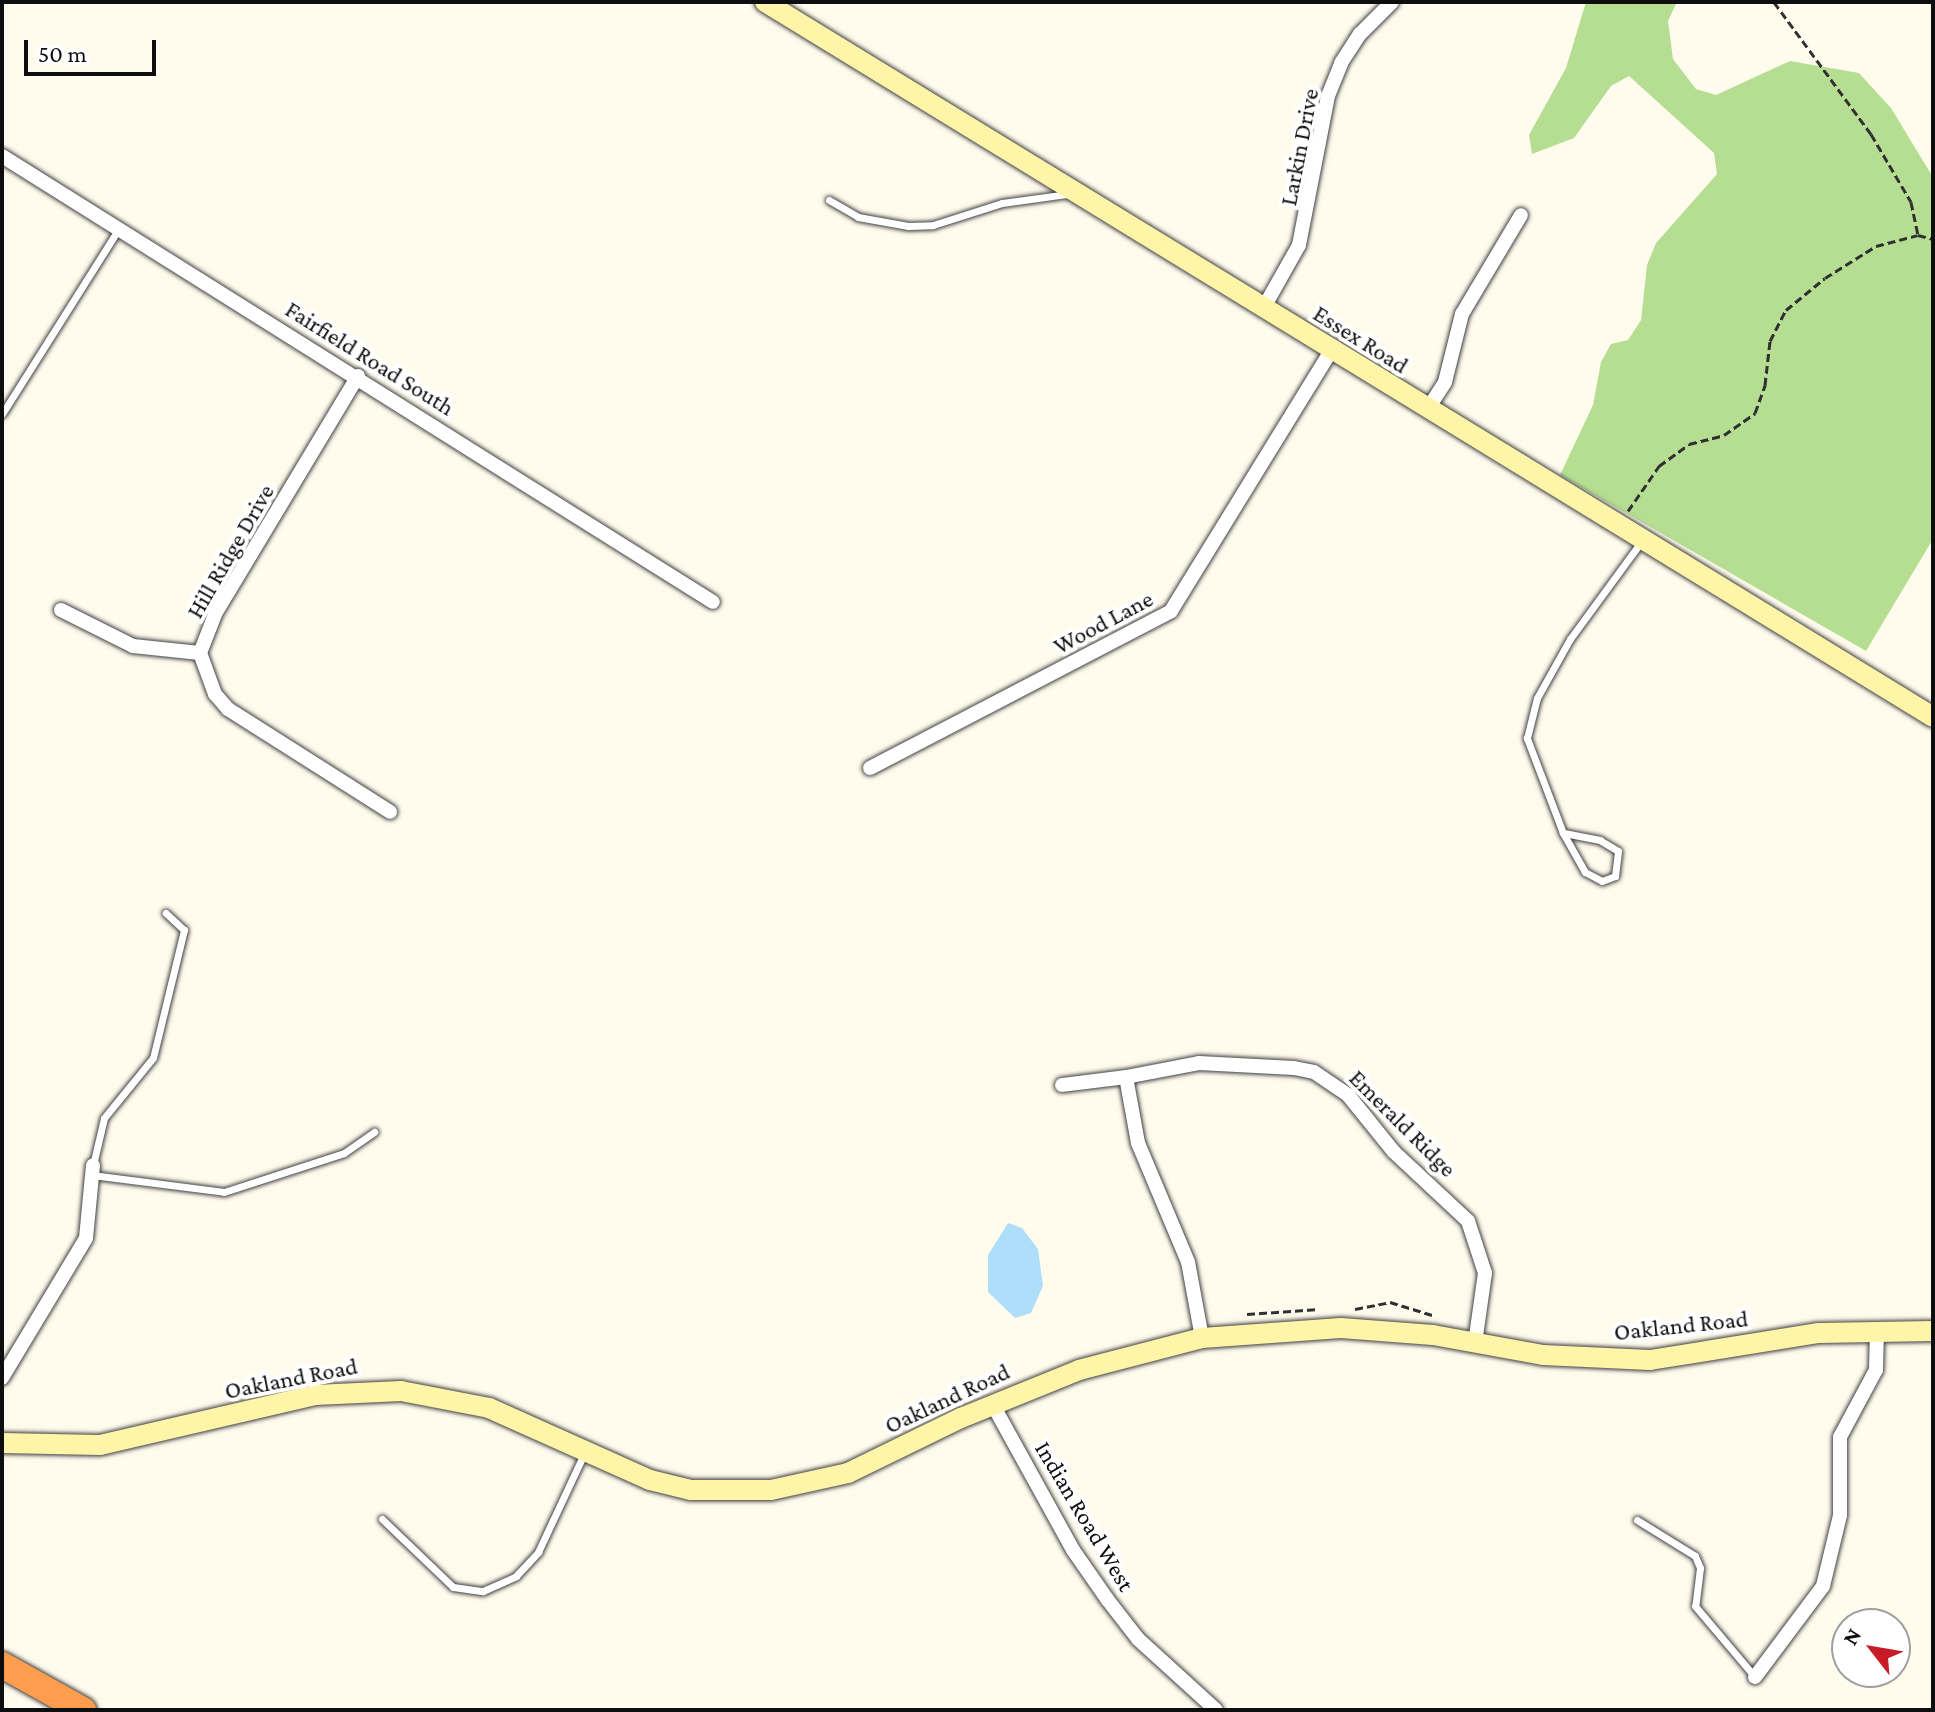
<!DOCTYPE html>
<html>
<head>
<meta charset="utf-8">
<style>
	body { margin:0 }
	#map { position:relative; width:1935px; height:1712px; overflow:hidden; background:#fffcee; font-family:"Crimson Pro",serif }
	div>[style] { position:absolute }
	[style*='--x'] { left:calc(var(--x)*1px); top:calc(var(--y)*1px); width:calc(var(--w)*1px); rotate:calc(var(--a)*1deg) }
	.forest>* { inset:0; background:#b5de93 }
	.water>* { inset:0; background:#afdefa }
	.path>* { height:3px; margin-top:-1.5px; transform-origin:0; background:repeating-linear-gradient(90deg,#303030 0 8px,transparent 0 12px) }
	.roads { filter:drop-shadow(0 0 2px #414141) drop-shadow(0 0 2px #414141) }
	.lane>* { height:7px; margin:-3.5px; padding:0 3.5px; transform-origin:3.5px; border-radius:3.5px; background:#fff }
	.street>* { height:14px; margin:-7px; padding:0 7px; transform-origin:7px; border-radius:7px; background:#fff }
	.secondary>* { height:20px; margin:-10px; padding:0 10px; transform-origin:10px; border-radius:10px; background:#fff5a9 }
	.highway>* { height:26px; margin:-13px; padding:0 13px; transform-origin:13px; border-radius:13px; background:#fe9d4e }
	span { translate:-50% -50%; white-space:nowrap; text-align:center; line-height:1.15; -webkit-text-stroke:8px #fff; paint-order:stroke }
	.street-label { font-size:24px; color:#0e0e0e }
	.frame { position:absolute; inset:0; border:4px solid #0e0e0e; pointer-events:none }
	.north { position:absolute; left:1831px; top:1608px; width:80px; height:80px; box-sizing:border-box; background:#fff; border:2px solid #9f9f9f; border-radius:50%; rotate:301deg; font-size:22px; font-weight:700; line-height:32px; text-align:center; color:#0e0e0e }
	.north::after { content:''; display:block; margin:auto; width:28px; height:36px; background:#c71c25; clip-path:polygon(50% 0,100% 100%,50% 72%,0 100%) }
	.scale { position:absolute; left:24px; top:40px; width:132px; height:36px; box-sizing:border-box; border:4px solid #0e0e0e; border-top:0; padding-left:10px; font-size:24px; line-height:28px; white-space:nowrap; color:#0e0e0e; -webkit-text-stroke:6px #fff; paint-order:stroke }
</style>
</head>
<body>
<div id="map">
	<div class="forest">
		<div style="clip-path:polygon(1586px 2px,1677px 2px,1668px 21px,1673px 59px,1696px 89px,1716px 95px,1790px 61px,1859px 73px,1891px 108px,1931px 174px,1933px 539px,1866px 651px,1560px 475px,1593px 405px,1601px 362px,1611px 344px,1628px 340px,1641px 320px,1647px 265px,1656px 243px,1717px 174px,1714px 153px,1629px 76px,1611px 86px,1574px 138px,1532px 154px,1529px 135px,1566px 68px)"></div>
	</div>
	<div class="water">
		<div style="clip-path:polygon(1008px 1223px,1022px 1228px,1038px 1249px,1043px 1286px,1031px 1313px,1015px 1318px,988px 1292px,988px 1255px)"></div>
	</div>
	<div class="path">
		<div style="--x:1774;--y:2;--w:164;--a:53.7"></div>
		<div style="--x:1871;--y:134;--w:79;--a:59.5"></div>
		<div style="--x:1911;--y:202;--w:34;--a:78"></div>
		<div style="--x:1628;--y:511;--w:55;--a:-55.4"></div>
		<div style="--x:1659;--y:466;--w:37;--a:-36"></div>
		<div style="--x:1689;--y:444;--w:36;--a:-14"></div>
		<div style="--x:1724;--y:435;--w:38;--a:-35"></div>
		<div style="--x:1755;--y:413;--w:30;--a:-70"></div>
		<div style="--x:1765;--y:385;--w:44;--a:-83.5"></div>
		<div style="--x:1770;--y:341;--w:35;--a:-63"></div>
		<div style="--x:1786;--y:310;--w:50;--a:-39.4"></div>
		<div style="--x:1825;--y:278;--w:60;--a:-32.1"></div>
		<div style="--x:1876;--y:246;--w:43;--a:-14.7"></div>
		<div style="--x:1918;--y:235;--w:16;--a:15"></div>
		<div style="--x:1355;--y:1309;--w:36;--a:-11"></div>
		<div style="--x:1390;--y:1302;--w:44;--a:17.2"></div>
		<div style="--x:1247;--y:1314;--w:72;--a:-4"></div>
	</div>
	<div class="roads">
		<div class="lane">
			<div style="--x:829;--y:200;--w:34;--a:30"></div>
			<div style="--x:858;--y:217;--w:51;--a:10.2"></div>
			<div style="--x:908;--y:226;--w:25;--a:-2"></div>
			<div style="--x:933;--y:225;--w:72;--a:-17.7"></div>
			<div style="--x:1002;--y:203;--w:67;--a:-7.8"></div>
			<div style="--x:2;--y:414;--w:218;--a:-57.8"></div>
			<div style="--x:1563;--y:833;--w:45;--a:60.6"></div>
			<div style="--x:1585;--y:872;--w:19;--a:28"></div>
			<div style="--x:1602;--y:881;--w:14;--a:-21"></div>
			<div style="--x:1615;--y:876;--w:25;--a:-83"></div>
			<div style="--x:1618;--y:851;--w:21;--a:-149"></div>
			<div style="--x:1600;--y:840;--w:38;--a:-169"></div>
			<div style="--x:1563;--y:833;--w:102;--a:-110.8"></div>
			<div style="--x:1527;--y:738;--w:41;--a:-76"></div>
			<div style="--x:1537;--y:698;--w:68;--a:-60.8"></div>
			<div style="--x:1570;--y:639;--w:120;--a:-53.8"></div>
			<div style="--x:93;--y:1165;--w:48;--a:-76.8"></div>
			<div style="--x:104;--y:1118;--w:77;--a:-50.8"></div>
			<div style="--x:153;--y:1058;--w:132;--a:-76.4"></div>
			<div style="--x:184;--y:930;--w:25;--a:-137"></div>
			<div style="--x:92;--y:1175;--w:133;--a:7.3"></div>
			<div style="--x:224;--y:1192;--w:126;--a:-18"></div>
			<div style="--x:344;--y:1153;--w:37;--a:-35"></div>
			<div style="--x:382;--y:1519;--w:98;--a:43.8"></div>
			<div style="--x:453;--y:1587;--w:30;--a:8"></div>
			<div style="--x:483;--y:1591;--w:36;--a:-24"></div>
			<div style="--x:516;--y:1576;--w:33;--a:-47"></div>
			<div style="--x:538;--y:1552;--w:108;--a:-64.9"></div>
			<div style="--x:1637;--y:1520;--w:68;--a:31.8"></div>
			<div style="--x:1695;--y:1556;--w:13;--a:67"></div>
			<div style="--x:1700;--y:1568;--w:38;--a:97"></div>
			<div style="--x:1695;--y:1606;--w:93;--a:49.8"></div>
		</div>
		<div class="street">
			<div style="--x:2;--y:156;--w:839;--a:32.1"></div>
			<div style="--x:1263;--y:309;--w:73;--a:-60.6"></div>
			<div style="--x:1299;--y:245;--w:152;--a:-79"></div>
			<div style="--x:1328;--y:96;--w:35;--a:-68"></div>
			<div style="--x:1341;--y:63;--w:35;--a:-57"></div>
			<div style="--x:1360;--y:34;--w:45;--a:-45"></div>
			<div style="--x:358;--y:376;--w:275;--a:121"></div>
			<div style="--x:216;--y:612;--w:44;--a:111.3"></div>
			<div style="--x:200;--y:653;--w:44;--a:69.9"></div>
			<div style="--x:215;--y:694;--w:20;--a:49"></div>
			<div style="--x:228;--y:709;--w:192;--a:32.4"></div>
			<div style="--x:1427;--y:410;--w:33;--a:-57"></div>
			<div style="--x:1445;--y:382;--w:70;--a:-76"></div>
			<div style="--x:1462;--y:314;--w:115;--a:-59.2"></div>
			<div style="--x:61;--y:610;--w:80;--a:26.6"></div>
			<div style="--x:133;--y:646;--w:67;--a:6"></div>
			<div style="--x:870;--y:768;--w:339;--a:-27.5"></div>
			<div style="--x:1171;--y:611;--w:305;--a:-58.4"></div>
			<div style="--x:1062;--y:1085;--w:64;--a:-7.1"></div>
			<div style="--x:1202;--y:1338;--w:77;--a:-100.4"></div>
			<div style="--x:1188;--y:1262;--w:129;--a:-112.8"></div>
			<div style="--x:1138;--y:1143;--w:67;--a:-100.3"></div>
			<div style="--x:1126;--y:1077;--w:74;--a:-10.9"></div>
			<div style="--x:1199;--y:1063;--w:95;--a:3"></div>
			<div style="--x:1294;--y:1068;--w:20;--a:11"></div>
			<div style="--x:1314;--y:1072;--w:41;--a:34.1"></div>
			<div style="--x:1348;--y:1095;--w:73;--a:51.1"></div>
			<div style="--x:1394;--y:1152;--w:101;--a:43"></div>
			<div style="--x:1468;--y:1221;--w:55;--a:71.9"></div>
			<div style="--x:1485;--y:1273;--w:71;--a:98.1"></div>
			<div style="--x:2;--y:1378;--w:163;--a:-59"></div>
			<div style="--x:86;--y:1238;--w:73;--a:-84.5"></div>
			<div style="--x:993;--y:1405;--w:166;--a:61.1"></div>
			<div style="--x:1073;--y:1550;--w:60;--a:55.2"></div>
			<div style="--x:1107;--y:1599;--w:51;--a:52.2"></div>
			<div style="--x:1138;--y:1639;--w:105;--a:42.3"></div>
			<div style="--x:1755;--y:1677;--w:114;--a:-53.2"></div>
			<div style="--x:1823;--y:1586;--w:73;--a:-76.5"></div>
			<div style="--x:1840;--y:1515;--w:78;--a:-90"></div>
			<div style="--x:1840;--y:1437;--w:76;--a:-61.8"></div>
			<div style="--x:1876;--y:1370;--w:40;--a:-88.6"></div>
		</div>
		<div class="secondary">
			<div style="--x:765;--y:2;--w:1369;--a:31.47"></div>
			<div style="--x:2;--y:1443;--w:98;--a:1.2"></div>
			<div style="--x:100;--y:1445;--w:221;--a:-13.1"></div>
			<div style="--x:315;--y:1395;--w:86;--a:-2.7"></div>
			<div style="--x:401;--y:1391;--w:90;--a:10.9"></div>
			<div style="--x:489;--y:1408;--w:176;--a:24.1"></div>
			<div style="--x:650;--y:1480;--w:42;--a:13.7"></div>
			<div style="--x:691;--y:1490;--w:80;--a:0"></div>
			<div style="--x:771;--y:1490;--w:79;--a:-12.4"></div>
			<div style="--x:848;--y:1473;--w:126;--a:-26"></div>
			<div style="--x:961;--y:1418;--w:127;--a:-22.1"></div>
			<div style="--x:1079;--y:1370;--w:127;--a:-14.6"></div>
			<div style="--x:1202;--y:1338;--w:139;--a:-4.1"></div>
			<div style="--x:1341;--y:1328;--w:92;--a:4.4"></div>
			<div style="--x:1433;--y:1335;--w:112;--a:10.3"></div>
			<div style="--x:1543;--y:1355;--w:107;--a:2.7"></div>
			<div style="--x:1650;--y:1360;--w:171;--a:-9.1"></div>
			<div style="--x:1819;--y:1333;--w:114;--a:-1"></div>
		</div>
		<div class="highway">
			<div style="--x:2;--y:1665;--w:93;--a:29.1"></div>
		</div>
	</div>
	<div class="street-label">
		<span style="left:1299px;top:147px;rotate:-79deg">Larkin Drive</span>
		<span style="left:1361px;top:339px;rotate:32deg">Essex Road</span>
		<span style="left:370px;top:358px;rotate:32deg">Fairfield Road South</span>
		<span style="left:230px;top:551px;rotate:-60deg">Hill Ridge Drive</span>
		<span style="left:1103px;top:622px;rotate:-28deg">Wood Lane</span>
		<span style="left:1403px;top:1123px;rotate:45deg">Emerald Ridge</span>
		<span style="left:1681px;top:1325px;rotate:-6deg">Oakland Road</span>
		<span style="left:291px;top:1378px;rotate:-11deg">Oakland Road</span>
		<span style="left:947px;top:1398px;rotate:-25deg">Oakland Road</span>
		<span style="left:1085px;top:1516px;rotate:59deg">Indian Road West</span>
	</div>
	<div class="frame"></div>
	<div class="north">N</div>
	<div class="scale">50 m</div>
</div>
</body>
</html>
